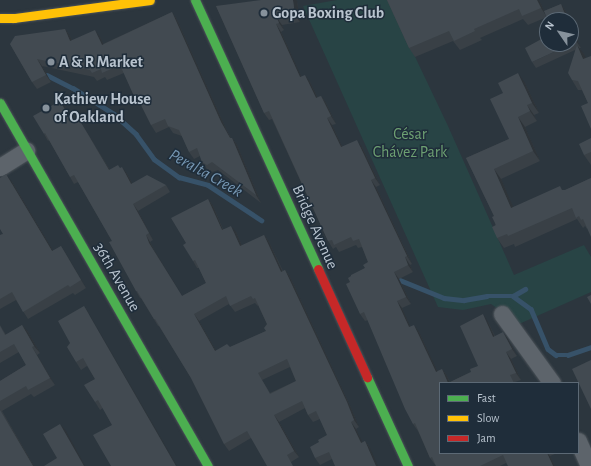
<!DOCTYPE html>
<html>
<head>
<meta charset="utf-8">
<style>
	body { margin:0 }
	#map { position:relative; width:591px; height:466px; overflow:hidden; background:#2c363e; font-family:"Alegreya Sans",sans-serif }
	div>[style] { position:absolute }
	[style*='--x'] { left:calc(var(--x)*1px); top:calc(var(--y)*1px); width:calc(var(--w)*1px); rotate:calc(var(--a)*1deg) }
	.green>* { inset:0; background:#284445 }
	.stream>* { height:4.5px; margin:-2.25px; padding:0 2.25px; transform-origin:2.25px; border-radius:2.25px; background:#375269 }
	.roads { filter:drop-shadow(0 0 1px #4b5258) drop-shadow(0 0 1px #4b5258) }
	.street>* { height:17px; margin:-8.5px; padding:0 8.5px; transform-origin:8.5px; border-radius:8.5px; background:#5d646b }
	.fast>* { height:9px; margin:-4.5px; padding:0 4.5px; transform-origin:4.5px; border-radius:4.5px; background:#4caf50 }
	.slow>* { height:9px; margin:-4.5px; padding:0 4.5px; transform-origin:4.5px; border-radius:4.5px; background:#ffc107 }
	.jam>* { height:9px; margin:-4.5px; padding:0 4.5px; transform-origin:4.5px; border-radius:4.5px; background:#c62828 }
	.wall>* { inset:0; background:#394046 }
	.shaded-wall>* { inset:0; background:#2e3439 }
	.building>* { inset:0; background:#424a51 }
	.dots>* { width:11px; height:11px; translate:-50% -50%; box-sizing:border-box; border:2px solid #1f2d3a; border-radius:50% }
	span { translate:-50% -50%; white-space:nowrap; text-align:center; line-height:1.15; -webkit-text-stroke:3px #1f2d3a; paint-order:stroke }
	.poi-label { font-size:16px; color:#b8c3ce; font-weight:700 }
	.left { translate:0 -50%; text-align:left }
	.park-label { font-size:16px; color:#6da072 }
	.street-label { font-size:16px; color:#b8c3ce }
	.water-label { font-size:17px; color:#7697b3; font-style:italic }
	.legend { position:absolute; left:439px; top:382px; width:140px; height:72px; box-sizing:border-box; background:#1f2d3a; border:1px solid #5c6975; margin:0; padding:5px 7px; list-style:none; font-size:12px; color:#b8c3ce }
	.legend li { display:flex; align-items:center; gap:8px; height:20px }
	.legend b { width:20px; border:1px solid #5c6975 }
	.north { position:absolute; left:539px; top:12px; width:40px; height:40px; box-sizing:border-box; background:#1f2d3a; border:1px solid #5c6975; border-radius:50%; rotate:304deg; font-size:11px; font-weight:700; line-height:16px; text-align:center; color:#b8c3ce }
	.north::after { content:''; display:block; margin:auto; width:14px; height:18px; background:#87929c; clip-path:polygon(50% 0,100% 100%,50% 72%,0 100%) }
</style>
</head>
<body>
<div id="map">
	<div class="green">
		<div style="clip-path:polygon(337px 0,388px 0,448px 126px,514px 275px,584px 245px,591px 257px,591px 292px,519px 324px,491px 304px,463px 310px,438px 307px,303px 6px)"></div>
	</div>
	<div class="stream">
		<div style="--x:47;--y:75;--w:29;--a:27"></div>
		<div style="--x:73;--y:88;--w:49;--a:32.4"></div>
		<div style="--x:114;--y:114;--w:30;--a:42"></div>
		<div style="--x:136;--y:134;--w:31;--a:54"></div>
		<div style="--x:154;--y:159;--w:31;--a:36"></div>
		<div style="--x:179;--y:177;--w:30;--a:15"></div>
		<div style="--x:208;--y:185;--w:64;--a:33.4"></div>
		<div style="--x:400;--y:280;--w:48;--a:22.2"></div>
		<div style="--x:444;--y:298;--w:20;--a:6"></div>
		<div style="--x:464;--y:300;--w:23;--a:-10"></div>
		<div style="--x:487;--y:296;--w:26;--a:0"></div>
		<div style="--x:513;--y:296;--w:22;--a:36"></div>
		<div style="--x:531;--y:309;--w:43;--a:67"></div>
		<div style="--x:548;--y:349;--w:10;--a:37"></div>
		<div style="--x:556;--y:355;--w:12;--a:0"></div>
		<div style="--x:568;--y:355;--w:24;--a:-19"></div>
		<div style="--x:513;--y:296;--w:14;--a:-30"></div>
	</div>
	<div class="roads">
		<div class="street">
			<div style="--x:0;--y:167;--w:31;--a:-32"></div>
			<div style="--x:502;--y:314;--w:85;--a:54.1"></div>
			<div style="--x:578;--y:441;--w:27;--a:66"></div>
		</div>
		<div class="fast">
			<div style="--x:195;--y:0;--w:296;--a:65.4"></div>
			<div style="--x:0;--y:103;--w:418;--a:60.2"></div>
			<div style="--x:367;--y:377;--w:98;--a:65.3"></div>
		</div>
		<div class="slow">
			<div style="--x:0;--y:18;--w:14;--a:0"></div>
			<div style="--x:14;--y:18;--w:137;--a:-7.5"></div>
		</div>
		<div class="jam">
			<div style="--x:318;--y:269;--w:119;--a:65.6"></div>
		</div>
	</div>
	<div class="wall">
		<div style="clip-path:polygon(387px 0,539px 0,544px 11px,561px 4px,565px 10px,569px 20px,548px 20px,547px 17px,528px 25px,523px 19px,480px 38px,482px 40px,460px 50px,453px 41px,415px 57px,409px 48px)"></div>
		<div style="clip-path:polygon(297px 1px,300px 22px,282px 25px,284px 30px,281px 32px,301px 77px,310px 82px,317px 97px,321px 96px,326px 103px,336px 124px,332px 125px,342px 147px,362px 147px,380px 185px,376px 187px,412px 264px,410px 265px,413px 272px,399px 279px,411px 304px,402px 308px,410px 327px,419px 332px,437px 371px,442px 369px,447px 376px,450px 382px,471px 372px,478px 366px,488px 322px,495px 336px,508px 339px,517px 356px,511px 359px,521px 380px,515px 382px,516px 383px,440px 383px,440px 453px,555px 453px,555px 454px,550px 456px,555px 466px,508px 466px,506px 463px,500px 466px,436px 466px,430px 458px,418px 431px,413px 424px,368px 320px,365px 321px,360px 314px,350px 282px,351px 276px,365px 268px,368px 262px,362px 247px,358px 248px,356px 245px,339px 252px,336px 247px,333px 249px,328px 241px,272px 119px,269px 120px,264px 113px,216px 6px)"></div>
		<div style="clip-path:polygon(172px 12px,177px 20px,226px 129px,231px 138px,232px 138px,237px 145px,240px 152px,261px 203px,218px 170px,212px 172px,207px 169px,202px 162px,200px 156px,194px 159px,189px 152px,182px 136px,173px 133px,169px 127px,156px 133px,151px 125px,140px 103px,134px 96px,124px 73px,107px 80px,105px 77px,97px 81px,94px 77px,42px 66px,51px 82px,37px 89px,32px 82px,10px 44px,65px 29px,70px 36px,72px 40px,100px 37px,103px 44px)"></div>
		<div style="clip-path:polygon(571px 25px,581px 48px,579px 48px,584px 54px,585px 58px,588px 103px,582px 90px,578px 90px,572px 80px,575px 50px,536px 68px,532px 62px,571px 44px)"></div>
		<div style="clip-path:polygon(525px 83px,539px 113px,534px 115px,537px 121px,525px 127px,540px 161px,501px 179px,513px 207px,563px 190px,565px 190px,591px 178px,587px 229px,585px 226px,583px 228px,577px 219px,515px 247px,514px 244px,504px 248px,497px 238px,494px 216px,466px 158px,509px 139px)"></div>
		<div style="clip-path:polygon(evenodd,65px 107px,72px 120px,74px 119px,77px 122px,80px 121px,110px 170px,120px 168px,127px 174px,132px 183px,166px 185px,170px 192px,138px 211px,153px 240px,150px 242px,154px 250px,182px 296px,206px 283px,199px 268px,197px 268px,193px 261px,186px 243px,208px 199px,213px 206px,223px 229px,236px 232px,242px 246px,264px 235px,269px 242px,283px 271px,285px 270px,290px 277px,351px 408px,359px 427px,356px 429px,362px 443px,365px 441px,370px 448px,332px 459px,320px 465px,315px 458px,319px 442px,327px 435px,320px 419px,313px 422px,308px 415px,305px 408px,279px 422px,299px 457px,291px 462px,251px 438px,229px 451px,224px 444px,191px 378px,159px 326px,158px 326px,141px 298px,140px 298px,136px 291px,112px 241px,78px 182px,74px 184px,70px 177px,49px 140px,48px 141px,44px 134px,65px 107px,255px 303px,258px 306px,258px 305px,267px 324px,266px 331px,230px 347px,216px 351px,199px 321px,229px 304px,235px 312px,255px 303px,65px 107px,290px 367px,296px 381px,270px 393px,262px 380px,290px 367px)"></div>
		<div style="clip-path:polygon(591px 138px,591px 165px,584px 155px)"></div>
		<div style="clip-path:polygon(12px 182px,53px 251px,61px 246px,66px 254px,86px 288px,75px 295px,73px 293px,28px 319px,16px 300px,0 309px,0 235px,3px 234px)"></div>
		<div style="clip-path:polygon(84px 306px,89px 314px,112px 425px,103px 408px,100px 410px,95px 402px,95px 379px,87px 366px,81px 370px,76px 362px,70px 343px)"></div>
		<div style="clip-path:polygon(0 325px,6px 335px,22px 325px,28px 332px,40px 353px,37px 355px,55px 385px,34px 397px,31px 394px,2px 411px,34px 466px,0 466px,0 381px,26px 365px,19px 352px,0 363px)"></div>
	</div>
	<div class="shaded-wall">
		<div style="clip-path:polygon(293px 0,296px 0,297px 1px,300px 22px,295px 15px)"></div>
		<div style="clip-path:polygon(537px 0,539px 0,547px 17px,541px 8px)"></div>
		<div style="clip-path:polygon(561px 4px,565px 10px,569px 20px,567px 20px)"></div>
		<div style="clip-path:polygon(172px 12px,177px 20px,226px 129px,235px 146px,230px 138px,221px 122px)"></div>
		<div style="clip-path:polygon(277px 18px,282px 25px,284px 30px,279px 23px)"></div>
		<div style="clip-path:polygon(276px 24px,281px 32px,305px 85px,300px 77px)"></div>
		<div style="clip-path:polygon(571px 25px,581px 48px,576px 41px,571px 29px)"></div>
		<div style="clip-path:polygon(65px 29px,70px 36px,76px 48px,70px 41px)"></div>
		<div style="clip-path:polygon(95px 30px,100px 37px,107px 52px,102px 45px)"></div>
		<div style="clip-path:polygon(577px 45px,584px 54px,590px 68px,583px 59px)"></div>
		<div style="clip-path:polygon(37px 59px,42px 66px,51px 82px,46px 75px)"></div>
		<div style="clip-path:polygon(518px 73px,525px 83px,539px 113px,532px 103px)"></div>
		<div style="clip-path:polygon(305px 75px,310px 82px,321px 105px,316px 98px)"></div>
		<div style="clip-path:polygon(321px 96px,326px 103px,336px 124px,331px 116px)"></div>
		<div style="clip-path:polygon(60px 101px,65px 107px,76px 127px,71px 120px)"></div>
		<div style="clip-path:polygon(527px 105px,534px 115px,537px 121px,530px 111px)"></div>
		<div style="clip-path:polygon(518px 117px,525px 127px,540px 161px,533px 151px)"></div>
		<div style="clip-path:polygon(327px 118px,332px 125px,346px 155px,341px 147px)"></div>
		<div style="clip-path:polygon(80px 121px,84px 128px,114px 177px,109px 170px)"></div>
		<div style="clip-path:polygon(232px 138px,237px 145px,240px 152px,261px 203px,256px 195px)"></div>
		<div style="clip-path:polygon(357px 140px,362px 147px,380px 185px,375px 178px)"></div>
		<div style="clip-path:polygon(122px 167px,127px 174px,136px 190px,131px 184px)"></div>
		<div style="clip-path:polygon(494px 169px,501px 179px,518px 218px,511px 208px)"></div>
		<div style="clip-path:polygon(6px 174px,12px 182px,58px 259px,52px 251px)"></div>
		<div style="clip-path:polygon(371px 180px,376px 187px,412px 264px,407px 256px)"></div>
		<div style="clip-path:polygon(208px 199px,213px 206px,226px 237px,222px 230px)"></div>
		<div style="clip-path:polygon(133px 204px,138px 211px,153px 240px,149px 233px)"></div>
		<div style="clip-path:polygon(231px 226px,236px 232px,245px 253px,240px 246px)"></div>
		<div style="clip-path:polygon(146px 235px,150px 242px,154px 250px,187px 303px,149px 243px)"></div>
		<div style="clip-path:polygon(264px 235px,269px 242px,286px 279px,281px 272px)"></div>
		<div style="clip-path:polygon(61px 246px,66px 254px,86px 288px,81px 280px)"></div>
		<div style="clip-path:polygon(405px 257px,410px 265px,413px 272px,408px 265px)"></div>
		<div style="clip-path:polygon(285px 270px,290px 277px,351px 408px,359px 427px,354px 420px)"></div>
		<div style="clip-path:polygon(394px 272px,399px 279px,411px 304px,406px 297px)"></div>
		<div style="clip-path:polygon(397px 301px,402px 308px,414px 335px,409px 327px)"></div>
		<div style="clip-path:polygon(84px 306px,89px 314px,177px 466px,176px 466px)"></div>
		<div style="clip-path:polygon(194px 314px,199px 321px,220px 358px,215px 351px)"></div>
		<div style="clip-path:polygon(483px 314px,488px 322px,498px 344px,493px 337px)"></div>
		<div style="clip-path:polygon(22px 325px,28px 332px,40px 353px,34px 346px)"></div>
		<div style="clip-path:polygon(414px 325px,419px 332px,441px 379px,436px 372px)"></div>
		<div style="clip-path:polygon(503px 332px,508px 339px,517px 356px,512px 349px)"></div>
		<div style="clip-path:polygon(32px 347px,37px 355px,55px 385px,50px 378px)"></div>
		<div style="clip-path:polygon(506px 352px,511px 359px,521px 380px,516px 373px)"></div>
		<div style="clip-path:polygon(442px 369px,447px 376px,450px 383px,448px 383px)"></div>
		<div style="clip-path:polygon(0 409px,34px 466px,33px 466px)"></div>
		<div style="clip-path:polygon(274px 415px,279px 422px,299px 457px,294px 451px)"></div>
		<div style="clip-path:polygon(351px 422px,356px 429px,366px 450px,361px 443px)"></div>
		<div style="clip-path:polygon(60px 424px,66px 431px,85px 466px,84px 466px)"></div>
		<div style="clip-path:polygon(365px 441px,370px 448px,378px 466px,376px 466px)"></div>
		<div style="clip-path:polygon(547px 453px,550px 456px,555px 466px,553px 466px)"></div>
	</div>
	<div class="building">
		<div style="clip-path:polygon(261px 0,293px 0,295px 15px,277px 18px,279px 23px,276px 24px,300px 77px,305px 75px,316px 98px,321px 96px,331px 116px,327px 118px,341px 147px,357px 140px,375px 178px,371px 180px,407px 256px,405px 257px,408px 265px,394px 272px,406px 297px,397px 301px,409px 327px,414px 325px,436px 372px,442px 369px,448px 383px,471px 372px,470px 369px,478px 366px,460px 326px,483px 314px,493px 337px,503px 332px,512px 349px,506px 352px,516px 373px,510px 375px,514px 383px,440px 383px,440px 453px,547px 453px,553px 466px,508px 466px,503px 455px,480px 466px,436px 466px,432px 457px,430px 458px,415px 423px,413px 424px,405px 409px,364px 312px,360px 314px,346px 284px,350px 282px,348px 278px,351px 276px,351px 275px,365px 268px,363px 265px,368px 262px,359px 239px,353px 241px,351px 237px,334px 245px,332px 240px,328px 241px,269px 111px,264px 113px,216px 6px)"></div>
		<div style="clip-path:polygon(387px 0,537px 0,541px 8px,522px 16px,519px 9px,474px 29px,475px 31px,454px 41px,449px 31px,409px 48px)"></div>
		<div style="clip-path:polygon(561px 4px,567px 20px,548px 20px,544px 11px)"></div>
		<div style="clip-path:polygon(172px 12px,221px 122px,230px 138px,232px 138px,235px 145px,256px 195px,212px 162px,207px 165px,202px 162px,197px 148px,189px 152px,179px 130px,168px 126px,165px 119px,151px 125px,136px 95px,134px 96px,120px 65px,102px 73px,101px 69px,92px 73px,90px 70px,37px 59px,46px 75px,32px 82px,10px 44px,15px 36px,65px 29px,70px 41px,95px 30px,102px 45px)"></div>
		<div style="clip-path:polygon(571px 29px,576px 41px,571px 44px)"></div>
		<div style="clip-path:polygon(547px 36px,547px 44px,571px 44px,532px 62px,525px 48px)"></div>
		<div style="clip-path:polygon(577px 45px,583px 59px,591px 56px,591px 129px,581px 106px,588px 103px,578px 81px,572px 80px,568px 73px)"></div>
		<div style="clip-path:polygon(518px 73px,532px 103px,527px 105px,530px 111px,518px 117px,533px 151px,494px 169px,511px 208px,560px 186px,562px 190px,565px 190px,591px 178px,591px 237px,583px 219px,581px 220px,579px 216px,576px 218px,572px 208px,508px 236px,507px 234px,497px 238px,492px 227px,496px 225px,492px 217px,494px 216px,466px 158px,509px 139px,490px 99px,503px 93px,498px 83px)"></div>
		<div style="clip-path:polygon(evenodd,60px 101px,71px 120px,74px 119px,77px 123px,80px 121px,109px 170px,118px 165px,120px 168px,122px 167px,131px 184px,147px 175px,166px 185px,133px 204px,149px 233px,146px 235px,149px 243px,182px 296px,206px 283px,195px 260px,193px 261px,183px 245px,186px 243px,171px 218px,208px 199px,222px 230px,231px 226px,240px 246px,264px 235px,281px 272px,285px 270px,347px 402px,354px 420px,351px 422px,361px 443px,365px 441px,376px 466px,335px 466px,329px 452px,315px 458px,310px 447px,319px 442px,318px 440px,327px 435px,316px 411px,308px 415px,302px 401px,274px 415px,294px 451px,287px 455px,293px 466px,267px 466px,247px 431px,224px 444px,191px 378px,155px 319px,154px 319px,137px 291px,136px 291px,109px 242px,112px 241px,74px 175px,70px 177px,45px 133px,44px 134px,33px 116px,60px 101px,226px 296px,230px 306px,251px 296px,253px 299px,255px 298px,267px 324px,264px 328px,266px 331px,230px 347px,227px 344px,215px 351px,194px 314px,226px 296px,60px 101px,287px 359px,296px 381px,270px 394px,258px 373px,287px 359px)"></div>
		<div style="clip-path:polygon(591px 138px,591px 152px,584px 155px,579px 144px)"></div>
		<div style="clip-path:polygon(6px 174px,52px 251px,61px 246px,81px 280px,70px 287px,68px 285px,23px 312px,12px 292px,0 299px,0 235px,3px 234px,0 229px,0 178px)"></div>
		<div style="clip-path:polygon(591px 295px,591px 304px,587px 297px)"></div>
		<div style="clip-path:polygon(84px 306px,176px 466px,111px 466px,93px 435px,112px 425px,98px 400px,95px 402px,84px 385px,95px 379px,83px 358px,76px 362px,67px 347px,70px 343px,58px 321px)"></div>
		<div style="clip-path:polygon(22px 325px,34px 346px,32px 347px,50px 378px,28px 390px,26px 386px,0 401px,0 381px,26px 365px,14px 344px,0 352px,0 326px,5px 335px)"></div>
		<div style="clip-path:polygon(591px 360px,591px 409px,572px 369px)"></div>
		<div style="clip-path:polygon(0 410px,33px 466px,0 466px)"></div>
		<div style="clip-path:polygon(60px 424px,84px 466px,44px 466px,57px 458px,43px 434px)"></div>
	</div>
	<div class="dots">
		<div style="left:264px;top:13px;background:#87929c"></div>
		<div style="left:51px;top:62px;background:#87929c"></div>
		<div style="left:46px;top:108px;background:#87929c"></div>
	</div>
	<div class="poi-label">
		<span class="left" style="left:272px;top:13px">Gopa Boxing Club</span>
		<span class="left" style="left:59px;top:62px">A &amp; R Market</span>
		<span class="left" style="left:54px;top:108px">Kathiew House<br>of Oakland</span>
	</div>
	<div class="park-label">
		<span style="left:410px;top:143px">César<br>Chávez Park</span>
	</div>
	<div class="street-label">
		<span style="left:315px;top:227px;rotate:66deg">Bridge Avenue</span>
		<span style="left:117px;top:277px;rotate:60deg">36th Avenue</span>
	</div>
	<div class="water-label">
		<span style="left:206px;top:173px;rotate:29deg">Peralta Creek</span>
	</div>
	<ul class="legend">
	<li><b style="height:5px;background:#4caf50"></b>Fast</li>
	<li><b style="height:5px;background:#ffc107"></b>Slow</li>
	<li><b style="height:5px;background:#c62828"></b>Jam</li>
	</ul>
	<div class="north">N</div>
</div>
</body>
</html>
